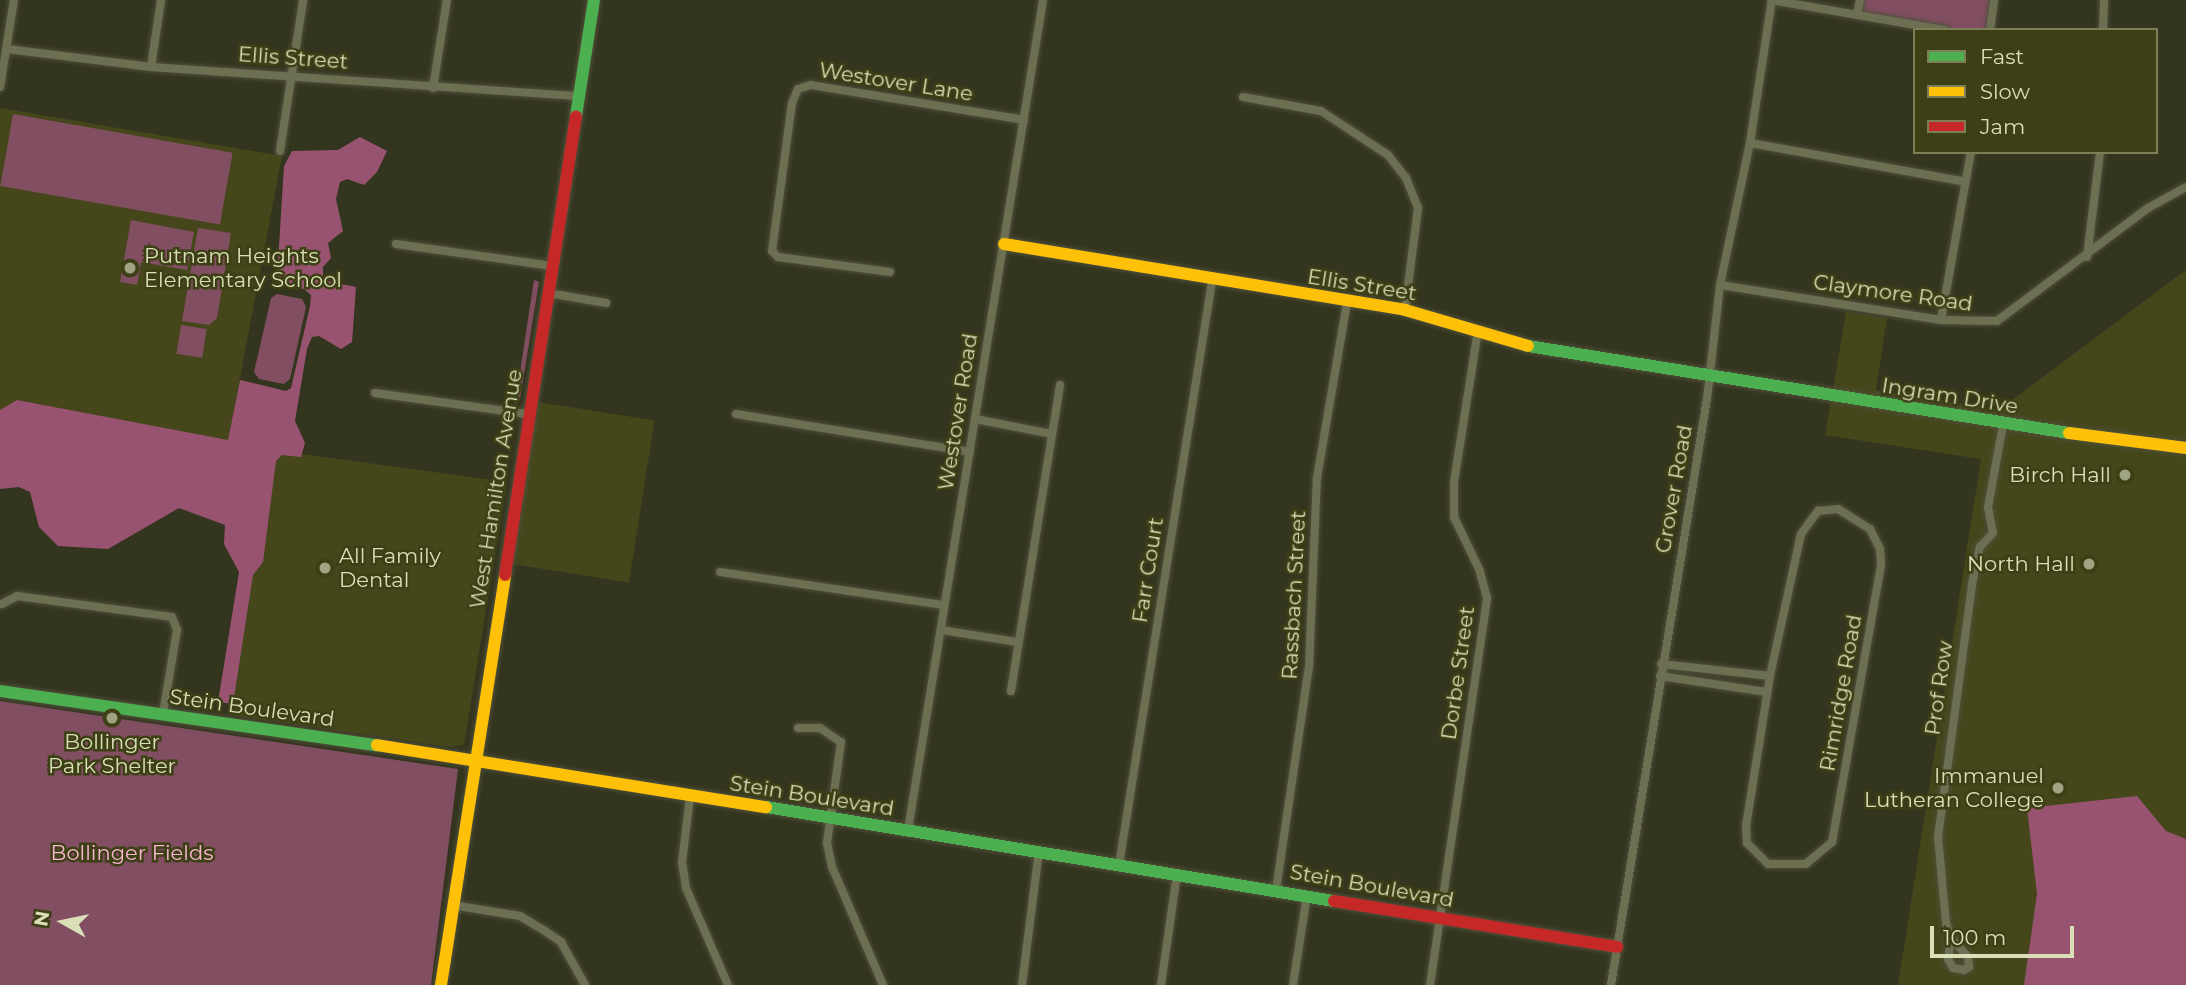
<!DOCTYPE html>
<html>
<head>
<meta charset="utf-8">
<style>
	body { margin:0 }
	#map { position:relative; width:2186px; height:985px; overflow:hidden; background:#34351e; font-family:Montserrat,sans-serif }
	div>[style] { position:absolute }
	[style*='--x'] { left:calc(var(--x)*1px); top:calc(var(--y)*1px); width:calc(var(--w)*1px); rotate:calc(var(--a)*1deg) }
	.built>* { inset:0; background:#45471b; transform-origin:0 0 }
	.green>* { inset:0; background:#824e62; transform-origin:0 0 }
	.forest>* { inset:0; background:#985370 }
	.roads { filter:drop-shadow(0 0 2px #4f503b) drop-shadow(0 0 2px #4f503b) }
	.street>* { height:8px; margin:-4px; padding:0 4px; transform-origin:4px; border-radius:4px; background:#6d6f53 }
	.fast>* { height:12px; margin:-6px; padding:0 6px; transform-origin:6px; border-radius:6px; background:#4caf50 }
	.slow>* { height:12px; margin:-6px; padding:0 6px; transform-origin:6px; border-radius:6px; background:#ffc107 }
	.jam>* { height:12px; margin:-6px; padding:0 6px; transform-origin:6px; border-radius:6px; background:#c62828 }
	.dots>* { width:19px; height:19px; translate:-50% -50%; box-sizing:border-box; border:4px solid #3d3f14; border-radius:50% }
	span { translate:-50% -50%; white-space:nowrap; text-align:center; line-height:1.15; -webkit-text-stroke:5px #3d3f14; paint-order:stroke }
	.street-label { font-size:21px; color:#dbdfb8 }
	.poi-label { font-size:21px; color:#dbdfb8 }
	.left { translate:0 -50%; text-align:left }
	.right { translate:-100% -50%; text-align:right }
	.park-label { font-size:21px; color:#f9b5d2 }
	.legend { position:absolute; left:1913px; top:28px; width:245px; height:126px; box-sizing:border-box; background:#3d3f14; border:2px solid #7c7f56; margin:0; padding:9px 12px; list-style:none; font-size:21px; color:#dbdfb8 }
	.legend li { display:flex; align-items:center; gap:14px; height:35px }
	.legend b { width:35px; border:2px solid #7c7f56 }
	.north { position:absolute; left:28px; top:887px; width:70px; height:70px; -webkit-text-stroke:5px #3d3f14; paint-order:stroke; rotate:279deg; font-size:19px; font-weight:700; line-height:28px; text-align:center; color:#dbdfb8 }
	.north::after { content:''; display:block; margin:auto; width:24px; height:32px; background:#dbdfb8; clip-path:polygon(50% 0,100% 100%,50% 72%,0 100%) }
	.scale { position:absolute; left:1930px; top:926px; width:144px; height:32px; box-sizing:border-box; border:4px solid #dbdfb8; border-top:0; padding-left:9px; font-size:21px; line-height:24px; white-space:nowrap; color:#dbdfb8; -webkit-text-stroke:5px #3d3f14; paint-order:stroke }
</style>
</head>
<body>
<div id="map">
	<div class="built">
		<div style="clip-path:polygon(0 108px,282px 156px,228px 441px,17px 400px,0 410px)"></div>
		<div style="clip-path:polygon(2186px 270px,2186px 985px,1898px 985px,1981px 459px,1825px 435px,1846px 312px,1887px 318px,1876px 390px,1999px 410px)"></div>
		<div style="left:538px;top:402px;width:118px;height:164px;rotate:9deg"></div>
		<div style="clip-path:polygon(265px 449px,507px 482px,464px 745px,451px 747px,230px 715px)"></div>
	</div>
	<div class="green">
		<div style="clip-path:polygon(1860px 0,1994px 0,1990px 30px,1944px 30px,1857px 14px)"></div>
		<div style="left:13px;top:114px;width:223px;height:73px;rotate:10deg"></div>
		<div style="clip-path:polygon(131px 220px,194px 232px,187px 270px,141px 262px,137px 285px,120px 282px)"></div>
		<div style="clip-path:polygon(198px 228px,231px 233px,217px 318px,209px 325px,182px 321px)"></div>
		<div style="clip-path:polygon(534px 280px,539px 282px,520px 399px,515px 405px)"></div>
		<div style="clip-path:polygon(277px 294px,302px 299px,306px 307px,290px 379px,284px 384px,259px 379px,254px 372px,271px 298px)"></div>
		<div style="left:181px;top:325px;width:26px;height:29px;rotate:9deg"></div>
		<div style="clip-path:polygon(0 701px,458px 769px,431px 985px,0 985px)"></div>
	</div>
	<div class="forest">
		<div style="clip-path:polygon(360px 137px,387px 151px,377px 172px,364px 185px,347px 179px,340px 182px,336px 199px,343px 231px,328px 243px,331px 258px,323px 267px,323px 280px,356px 287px,352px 342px,341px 349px,319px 336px,312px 337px,307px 349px,295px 421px,305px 443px,301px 457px,282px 455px,276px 461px,263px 562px,253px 575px,233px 704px,218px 702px,239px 572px,224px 544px,225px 525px,179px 508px,108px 549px,58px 546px,39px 527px,30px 492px,19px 487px,0 489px,0 410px,17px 400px,228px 440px,240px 380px,286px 391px,291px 388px,310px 306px,311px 295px,304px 289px,284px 287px,277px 278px,284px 166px,292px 151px,338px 150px)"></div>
		<div style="clip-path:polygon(2137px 796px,2166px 831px,2186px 839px,2186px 985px,2024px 985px,2037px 894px,2027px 808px)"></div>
	</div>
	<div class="roads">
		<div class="street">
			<div style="--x:1771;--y:0;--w:176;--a:9.8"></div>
			<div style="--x:1857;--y:14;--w:14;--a:-78"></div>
			<div style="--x:1990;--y:30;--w:30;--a:-82"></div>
			<div style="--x:2103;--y:30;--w:30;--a:-88"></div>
			<div style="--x:7;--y:49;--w:145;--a:7.1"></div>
			<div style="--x:151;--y:67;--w:428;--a:3.9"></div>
			<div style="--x:151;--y:67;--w:68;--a:-81.5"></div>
			<div style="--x:0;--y:87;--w:88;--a:-80.9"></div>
			<div style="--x:433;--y:88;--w:89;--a:-81"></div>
			<div style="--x:1243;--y:97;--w:79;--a:10.2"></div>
			<div style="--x:1321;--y:111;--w:80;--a:33.3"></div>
			<div style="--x:1388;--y:155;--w:29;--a:52"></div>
			<div style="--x:1406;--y:178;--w:32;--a:68"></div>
			<div style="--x:1418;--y:208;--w:103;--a:97.3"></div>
			<div style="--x:1750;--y:143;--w:219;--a:10.2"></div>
			<div style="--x:280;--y:151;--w:153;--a:-81.3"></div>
			<div style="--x:396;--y:244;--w:158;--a:8"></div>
			<div style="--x:2087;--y:257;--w:106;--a:-82.9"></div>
			<div style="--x:890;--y:272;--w:113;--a:-172.4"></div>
			<div style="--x:778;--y:257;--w:8;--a:-135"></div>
			<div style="--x:772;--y:251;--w:149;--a:-82.3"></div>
			<div style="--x:792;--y:103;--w:15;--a:-67"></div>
			<div style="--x:798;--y:89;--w:14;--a:-17"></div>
			<div style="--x:811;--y:85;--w:216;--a:9.3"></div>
			<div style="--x:1720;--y:285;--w:224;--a:9"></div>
			<div style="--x:1941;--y:320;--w:56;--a:1"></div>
			<div style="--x:1997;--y:321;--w:189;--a:-36.8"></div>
			<div style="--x:2148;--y:208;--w:43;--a:-28.9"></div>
			<div style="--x:548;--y:293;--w:59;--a:9.8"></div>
			<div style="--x:1941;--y:320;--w:171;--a:-79.9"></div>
			<div style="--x:375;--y:393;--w:153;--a:7.9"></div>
			<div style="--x:736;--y:414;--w:237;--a:9.2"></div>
			<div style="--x:975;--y:419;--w:78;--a:11"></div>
			<div style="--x:1838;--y:509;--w:38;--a:32"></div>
			<div style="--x:1870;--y:529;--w:22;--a:63"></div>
			<div style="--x:1880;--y:549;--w:16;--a:86"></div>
			<div style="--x:1881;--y:565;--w:281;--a:100"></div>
			<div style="--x:1832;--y:842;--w:34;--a:140"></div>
			<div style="--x:1806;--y:864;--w:38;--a:180"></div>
			<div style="--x:1768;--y:864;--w:30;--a:-135"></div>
			<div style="--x:1747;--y:843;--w:17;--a:-93"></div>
			<div style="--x:1746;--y:826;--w:152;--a:-80.9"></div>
			<div style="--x:1770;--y:676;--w:145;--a:-77.7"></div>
			<div style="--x:1801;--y:534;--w:29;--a:-54"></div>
			<div style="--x:1818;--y:511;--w:20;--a:-6"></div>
			<div style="--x:720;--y:572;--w:226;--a:8.4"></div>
			<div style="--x:2;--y:604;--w:17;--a:-28"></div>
			<div style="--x:17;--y:596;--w:156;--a:7.7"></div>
			<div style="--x:172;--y:617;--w:14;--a:69"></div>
			<div style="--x:177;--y:630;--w:85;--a:99.5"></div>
			<div style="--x:941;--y:630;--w:77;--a:9"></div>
			<div style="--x:1661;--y:664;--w:110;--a:6.3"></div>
			<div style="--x:1660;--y:676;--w:108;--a:8.5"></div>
			<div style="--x:1011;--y:691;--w:310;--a:-80.9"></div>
			<div style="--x:798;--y:728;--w:22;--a:0"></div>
			<div style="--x:820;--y:728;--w:25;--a:34"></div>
			<div style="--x:841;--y:742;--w:102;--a:97.9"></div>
			<div style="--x:827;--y:843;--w:25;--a:78"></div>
			<div style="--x:832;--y:867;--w:129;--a:66.6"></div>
			<div style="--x:690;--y:797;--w:65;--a:97"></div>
			<div style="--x:682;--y:862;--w:26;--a:81"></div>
			<div style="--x:686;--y:888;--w:106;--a:66.6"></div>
			<div style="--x:908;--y:830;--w:841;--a:-80.76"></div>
			<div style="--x:1119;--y:865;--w:591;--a:-80.95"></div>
			<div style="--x:1276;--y:890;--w:225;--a:-81.6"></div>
			<div style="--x:1309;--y:667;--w:189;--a:-87.6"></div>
			<div style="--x:1317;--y:478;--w:179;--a:-80.3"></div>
			<div style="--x:452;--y:905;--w:69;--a:9.2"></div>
			<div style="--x:520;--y:916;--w:26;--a:31"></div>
			<div style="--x:542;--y:929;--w:23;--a:34"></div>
			<div style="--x:561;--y:942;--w:49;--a:60.8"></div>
			<div style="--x:1951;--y:938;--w:21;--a:98"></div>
			<div style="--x:1948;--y:959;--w:10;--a:61"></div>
			<div style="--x:1953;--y:968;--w:11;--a:10"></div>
			<div style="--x:1964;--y:970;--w:6;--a:-31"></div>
			<div style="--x:1969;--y:967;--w:10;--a:-96"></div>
			<div style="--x:1968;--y:957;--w:25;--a:-132"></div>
			<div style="--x:1951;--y:938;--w:16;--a:-108"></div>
			<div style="--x:1946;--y:923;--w:86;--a:-95.3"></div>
			<div style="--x:1938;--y:837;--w:255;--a:-82.3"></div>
			<div style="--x:1972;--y:584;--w:38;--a:-78"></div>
			<div style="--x:1980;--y:547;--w:19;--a:-47"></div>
			<div style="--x:1993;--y:533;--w:26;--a:-101"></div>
			<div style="--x:1988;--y:507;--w:83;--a:-79.6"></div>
			<div style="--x:1022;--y:985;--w:135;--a:-82.8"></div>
			<div style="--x:1161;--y:985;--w:112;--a:-81.8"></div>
			<div style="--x:1293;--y:985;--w:91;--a:-81.2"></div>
			<div style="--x:1430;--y:985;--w:391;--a:-81.6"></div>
			<div style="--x:1487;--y:598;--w:28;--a:-105"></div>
			<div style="--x:1480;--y:571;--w:60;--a:-115.7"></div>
			<div style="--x:1454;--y:517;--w:35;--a:-90"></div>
			<div style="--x:1454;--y:482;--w:153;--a:-81"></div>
			<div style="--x:1611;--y:985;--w:594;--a:-80.7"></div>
			<div style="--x:1707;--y:399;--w:115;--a:-83.5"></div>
			<div style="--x:1720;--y:285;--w:145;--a:-78.1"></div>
			<div style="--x:1750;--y:143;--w:145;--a:-81.3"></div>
		</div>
		<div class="fast">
			<div style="--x:576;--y:116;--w:117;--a:-81.2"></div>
			<div style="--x:1528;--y:346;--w:548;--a:9.14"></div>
			<div style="--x:0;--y:691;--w:381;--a:8.2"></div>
			<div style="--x:766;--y:807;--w:576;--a:9.4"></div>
		</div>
		<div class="slow">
			<div style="--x:1004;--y:244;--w:406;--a:9.3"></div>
			<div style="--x:1405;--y:310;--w:128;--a:16.3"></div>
			<div style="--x:2069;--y:433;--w:118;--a:7.3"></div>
			<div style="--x:377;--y:745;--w:394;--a:9.1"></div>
			<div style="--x:441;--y:985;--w:415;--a:-81.1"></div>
		</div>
		<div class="jam">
			<div style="--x:505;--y:575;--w:464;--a:-81.2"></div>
			<div style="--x:1334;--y:901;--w:287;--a:9.2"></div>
		</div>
	</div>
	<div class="dots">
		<div style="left:130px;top:268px;background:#a1a482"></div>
		<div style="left:2125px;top:475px;background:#a1a482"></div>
		<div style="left:2089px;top:564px;background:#a1a482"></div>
		<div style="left:325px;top:568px;background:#a1a482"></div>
		<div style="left:112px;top:718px;background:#a1a482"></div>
		<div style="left:2058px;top:788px;background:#a1a482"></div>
	</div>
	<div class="street-label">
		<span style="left:293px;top:58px;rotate:4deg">Ellis Street</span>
		<span style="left:896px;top:82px;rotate:9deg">Westover Lane</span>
		<span style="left:1362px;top:285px;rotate:9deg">Ellis Street</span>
		<span style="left:1893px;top:293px;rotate:8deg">Claymore Road</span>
		<span style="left:1950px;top:396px;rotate:9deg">Ingram Drive</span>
		<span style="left:958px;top:412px;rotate:-81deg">Westover Road</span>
		<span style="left:496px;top:489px;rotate:-81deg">West Hamilton Avenue</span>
		<span style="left:1674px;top:489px;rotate:-80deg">Grover Road</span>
		<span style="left:1148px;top:570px;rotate:-81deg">Farr Court</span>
		<span style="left:1294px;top:595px;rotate:-87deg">Rassbach Street</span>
		<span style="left:1458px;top:673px;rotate:-82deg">Dorbe Street</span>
		<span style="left:1939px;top:688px;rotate:-82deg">Prof Row</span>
		<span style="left:1841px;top:693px;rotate:-80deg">Rimridge Road</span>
		<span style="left:252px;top:708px;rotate:8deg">Stein Boulevard</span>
		<span style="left:812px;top:796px;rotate:9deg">Stein Boulevard</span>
		<span style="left:1372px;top:886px;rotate:10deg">Stein Boulevard</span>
	</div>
	<div class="poi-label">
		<span class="left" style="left:144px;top:268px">Putnam Heights<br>Elementary School</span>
		<span class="right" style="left:2111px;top:475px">Birch Hall</span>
		<span class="left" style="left:339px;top:568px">All Family<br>Dental</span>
		<span class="right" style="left:2075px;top:564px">North Hall</span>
		<span style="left:112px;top:754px">Bollinger<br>Park Shelter</span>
		<span class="right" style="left:2044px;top:788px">Immanuel<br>Lutheran College</span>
	</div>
	<div class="park-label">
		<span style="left:132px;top:853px">Bollinger Fields</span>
	</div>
	<ul class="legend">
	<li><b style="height:9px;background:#4caf50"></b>Fast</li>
	<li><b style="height:9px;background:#ffc107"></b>Slow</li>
	<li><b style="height:9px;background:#c62828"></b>Jam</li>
	</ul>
	<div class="north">N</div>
	<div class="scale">100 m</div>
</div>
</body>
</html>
